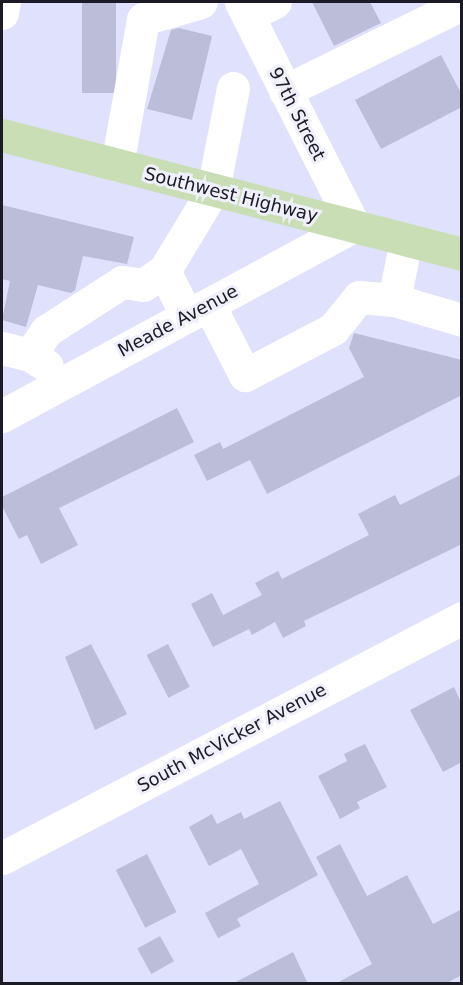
<!DOCTYPE html>
<html>
<head>
<meta charset="utf-8">
<style>
	body { margin:0 }
	#map { position:relative; width:463px; height:985px; overflow:hidden; background:#dfe1fd; font-family:"DejaVu Sans",sans-serif }
	div>[style] { position:absolute }
	[style*='--x'] { left:calc(var(--x)*1px); top:calc(var(--y)*1px); width:calc(var(--w)*1px); rotate:calc(var(--a)*1deg) }
	.building>* { inset:0; background:#bcbed9; transform-origin:0 0 }
	.minor>* { height:33px; margin:-16.5px; padding:0 16.5px; transform-origin:16.5px; border-radius:16.5px; background:#fff }
	.major>* { height:33px; margin:-16.5px; padding:0 16.5px; transform-origin:16.5px; border-radius:16.5px; background:#c9deb5 }
	span { translate:-50% -50%; white-space:nowrap; text-align:center; line-height:1.15; -webkit-text-stroke:6px #eff0fb; paint-order:stroke }
	.street-label { font-size:18px; color:#1a1b25 }
	.frame { position:absolute; inset:0; border:3px solid #1a1b25; pointer-events:none }
</style>
</head>
<body>
<div id="map">
	<div class="building">
		<div style="left:82px;top:2px;width:34px;height:91px"></div>
		<div style="clip-path:polygon(312px 2px,370px 2px,381px 23px,334px 46px)"></div>
		<div style="clip-path:polygon(179px 28px,212px 36px,192px 120px,147px 109px,171px 30px)"></div>
		<div style="clip-path:polygon(441px 55px,462px 95px,462px 107px,381px 149px,355px 100px)"></div>
		<div style="clip-path:polygon(2px 205px,134px 237px,127px 264px,83px 256px,75px 290px,71px 293px,38px 285px,26px 327px,2px 320px,10px 281px,2px 279px)"></div>
		<div style="clip-path:polygon(354px 333px,462px 360px,462px 395px,267px 494px,250px 460px,207px 481px,194px 455px,220px 442px,223px 449px,364px 377px,349px 348px)"></div>
		<div style="clip-path:polygon(177px 408px,194px 442px,59px 508px,78px 545px,41px 564px,27px 535px,19px 539px,2px 506px,2px 497px)"></div>
		<div style="clip-path:polygon(462px 474px,462px 544px,304px 621px,306px 626px,283px 638px,275px 622px,252px 635px,249px 629px,213px 647px,191px 604px,212px 593px,223px 615px,262px 595px,255px 583px,278px 571px,282px 579px,369px 535px,358px 514px,395px 495px,400px 505px)"></div>
		<div style="clip-path:polygon(91px 644px,127px 714px,95px 730px,65px 657px)"></div>
		<div style="left:168px;top:644px;width:48px;height:24px;rotate:63deg"></div>
		<div style="clip-path:polygon(454px 687px,461px 702px,462px 762px,443px 772px,410px 710px)"></div>
		<div style="clip-path:polygon(365px 744px,387px 787px,357px 802px,360px 808px,340px 819px,318px 776px,347px 761px,344px 754px)"></div>
		<div style="clip-path:polygon(280px 801px,318px 875px,237px 919px,241px 926px,218px 938px,205px 913px,259px 884px,241px 849px,209px 866px,189px 827px,212px 814px,217px 824px,241px 812px,244px 819px)"></div>
		<div style="clip-path:polygon(340px 844px,367px 896px,407px 875px,433px 924px,462px 909px,462px 975px,445px 984px,335px 984px,372px 964px,316px 857px)"></div>
		<div style="left:147px;top:854px;width:65px;height:35px;rotate:63deg"></div>
		<div style="left:160px;top:936px;width:29px;height:26px;rotate:61deg"></div>
		<div style="clip-path:polygon(293px 952px,308px 984px,232px 984px)"></div>
	</div>
	<div class="minor">
		<div style="--x:2;--y:13;--w:11;--a:-80"></div>
		<div style="--x:248;--y:15;--w:30;--a:-26"></div>
		<div style="--x:285;--y:91;--w:195;--a:-26.2"></div>
		<div style="--x:117;--y:165;--w:148;--a:-79.9"></div>
		<div style="--x:143;--y:19;--w:60;--a:-16.3"></div>
		<div style="--x:406;--y:240;--w:61;--a:101.3"></div>
		<div style="--x:394;--y:300;--w:71;--a:16.4"></div>
		<div style="--x:209;--y:305;--w:79;--a:62.8"></div>
		<div style="--x:245;--y:375;--w:99;--a:-27.6"></div>
		<div style="--x:333;--y:329;--w:41;--a:-50.9"></div>
		<div style="--x:359;--y:297;--w:35;--a:5"></div>
		<div style="--x:187;--y:316;--w:51;--a:-117.1"></div>
		<div style="--x:164;--y:271;--w:95;--a:-58.8"></div>
		<div style="--x:213;--y:190;--w:104;--a:-78.9"></div>
		<div style="--x:2;--y:348;--w:29;--a:14"></div>
		<div style="--x:30;--y:355;--w:20;--a:33"></div>
		<div style="--x:30;--y:355;--w:29;--a:-56"></div>
		<div style="--x:46;--y:331;--w:90;--a:-32.8"></div>
		<div style="--x:122;--y:282;--w:21;--a:8"></div>
		<div style="--x:143;--y:285;--w:25;--a:-34"></div>
		<div style="--x:2;--y:416;--w:400;--a:-28.4"></div>
		<div style="--x:354;--y:226;--w:251;--a:-116.8"></div>
		<div style="--x:2;--y:858;--w:519;--a:-27.55"></div>
	</div>
	<div class="major">
		<div style="--x:2;--y:135;--w:475;--a:14.5"></div>
	</div>
	<div class="street-label">
		<span style="left:297px;top:114px;rotate:63deg">97th Street</span>
		<span style="left:231px;top:195px;rotate:14deg">Southwest Highway</span>
		<span style="left:178px;top:321px;rotate:-28deg">Meade Avenue</span>
		<span style="left:232px;top:738px;rotate:-28deg">South McVicker Avenue</span>
	</div>
	<div class="frame"></div>
</div>
</body>
</html>
